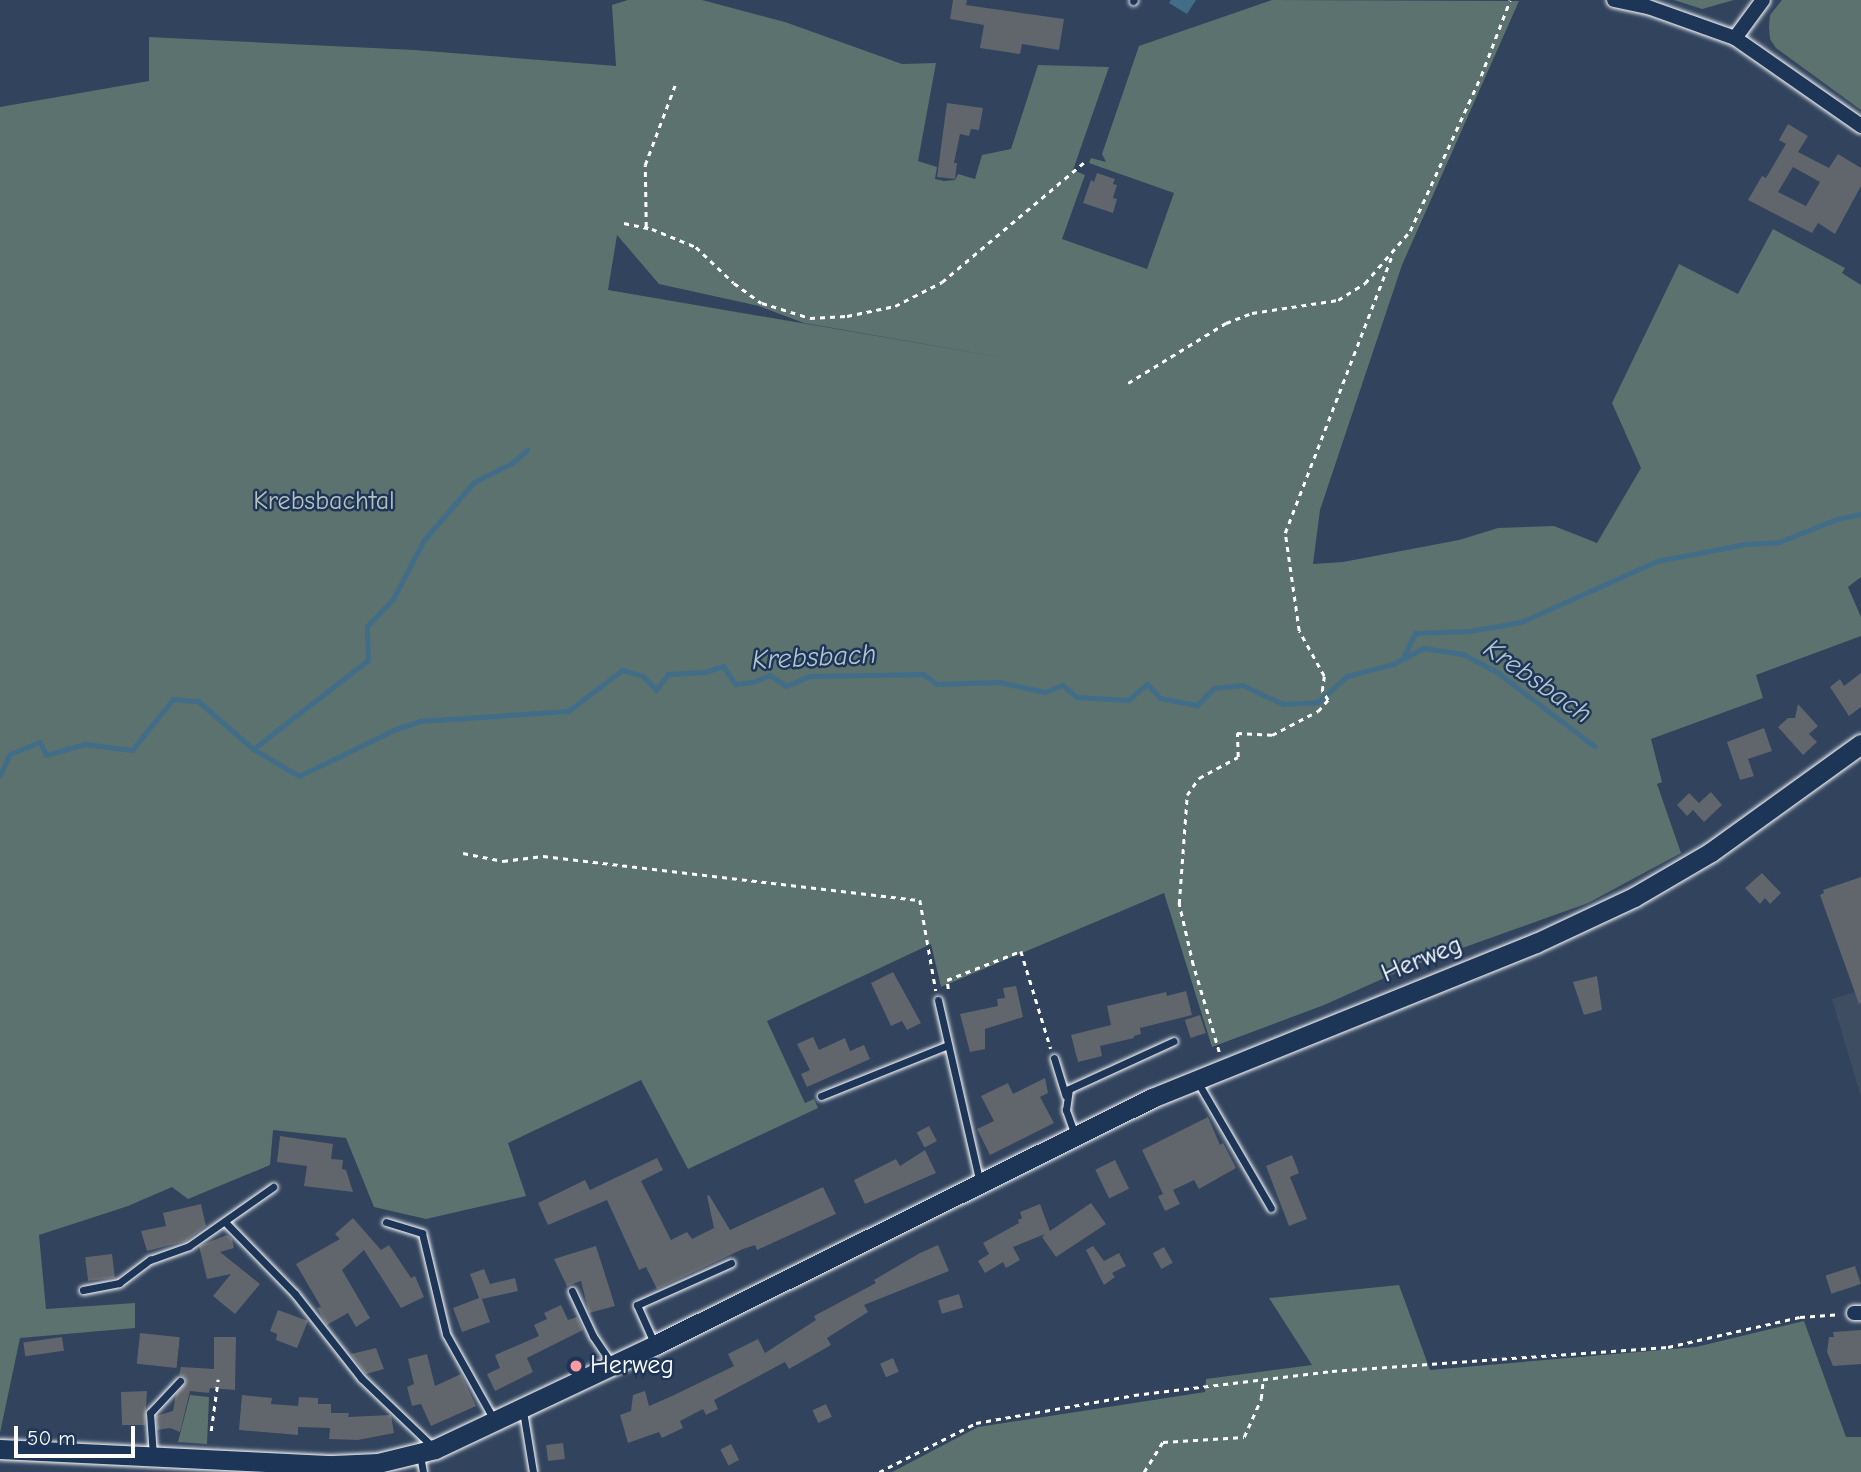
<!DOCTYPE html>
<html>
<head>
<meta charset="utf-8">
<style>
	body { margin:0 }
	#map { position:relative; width:1861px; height:1472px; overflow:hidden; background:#31435d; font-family:"Comic Neue",sans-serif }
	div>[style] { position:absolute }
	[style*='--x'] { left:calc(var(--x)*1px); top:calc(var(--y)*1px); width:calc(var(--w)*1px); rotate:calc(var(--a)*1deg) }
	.built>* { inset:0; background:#3f4d62 }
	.green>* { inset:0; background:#5c726e }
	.water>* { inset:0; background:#416d88 }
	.stream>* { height:5px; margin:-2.5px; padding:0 2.5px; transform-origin:2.5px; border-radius:2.5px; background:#416d88 }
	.building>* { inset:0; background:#61656c; transform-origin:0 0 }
	.path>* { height:2.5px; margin-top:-1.25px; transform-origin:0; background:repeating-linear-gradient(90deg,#fff 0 5px,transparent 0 10px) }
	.roads { filter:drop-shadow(0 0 2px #fff) drop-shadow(0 0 2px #fff) }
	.lane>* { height:7px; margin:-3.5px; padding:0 3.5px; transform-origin:3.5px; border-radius:3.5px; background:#1d3557 }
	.street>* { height:14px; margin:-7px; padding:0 7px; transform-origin:7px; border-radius:7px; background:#1d3557 }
	.secondary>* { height:19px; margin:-9.5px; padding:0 9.5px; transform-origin:9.5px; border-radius:9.5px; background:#1d3557 }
	.dots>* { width:19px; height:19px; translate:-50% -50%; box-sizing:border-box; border:4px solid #1d3557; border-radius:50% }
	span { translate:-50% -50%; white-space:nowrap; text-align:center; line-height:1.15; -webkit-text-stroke:5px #1d3557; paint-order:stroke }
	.park-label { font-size:26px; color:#b6c0be }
	.street-label { font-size:26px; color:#fff }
	.poi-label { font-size:26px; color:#fff }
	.left { translate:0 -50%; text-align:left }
	.water-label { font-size:28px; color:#b3c5cf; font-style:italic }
	.scale { position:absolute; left:14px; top:1426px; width:121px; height:32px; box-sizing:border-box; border:4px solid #fff; border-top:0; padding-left:9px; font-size:21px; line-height:24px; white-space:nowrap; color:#fff; -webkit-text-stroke:5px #1d3557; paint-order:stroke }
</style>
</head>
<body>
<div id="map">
	<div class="built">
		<div style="clip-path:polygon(1861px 990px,1861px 1097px,1832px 999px)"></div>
	</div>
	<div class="green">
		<div style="clip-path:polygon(evenodd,628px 0,702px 0,785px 22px,902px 64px,936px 63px,918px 161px,937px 167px,935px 179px,944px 181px,955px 180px,958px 174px,975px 179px,982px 155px,1011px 149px,1038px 65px,1109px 67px,1073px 170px,1085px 175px,1062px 239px,1147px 269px,1174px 193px,1089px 163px,1091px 158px,1106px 162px,1102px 154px,1139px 46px,1272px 0,1519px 1px,1402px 265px,1320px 510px,1313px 564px,1343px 562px,1459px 540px,1498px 528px,1554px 526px,1597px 543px,1641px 468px,1612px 403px,1679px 264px,1738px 294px,1773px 229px,1845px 268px,1842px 273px,1861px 285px,1861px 577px,1848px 587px,1861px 617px,1861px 636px,1756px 675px,1763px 698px,1651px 739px,1662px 782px,1657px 784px,1681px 853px,1588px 903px,1409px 967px,1324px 1005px,1212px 1047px,1164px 893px,941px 987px,931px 944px,767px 1021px,805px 1103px,814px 1099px,818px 1108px,688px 1169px,641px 1080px,508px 1143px,526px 1196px,426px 1219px,374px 1207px,346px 1138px,273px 1130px,270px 1165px,188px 1199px,172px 1187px,128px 1206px,39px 1235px,46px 1309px,135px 1303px,135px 1328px,20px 1338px,0 1433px,0 107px,149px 81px,149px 37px,414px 50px,616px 66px,612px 5px,628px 0,617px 235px,659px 284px,759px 306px,804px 323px,1023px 361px,608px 290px,617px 235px)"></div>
		<div style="clip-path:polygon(1674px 0,1734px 0,1702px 9px)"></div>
		<div style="clip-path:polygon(1782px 0,1861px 0,1861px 110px,1776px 48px,1770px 39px,1769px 27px,1770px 15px)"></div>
		<div style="clip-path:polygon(1399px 1285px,1430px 1370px,1696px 1347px,1804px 1321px,1846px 1437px,1861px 1437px,1861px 1472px,892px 1472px,978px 1427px,1205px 1392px,1206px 1379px,1312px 1365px,1269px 1298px)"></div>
		<div style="clip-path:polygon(190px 1395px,209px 1397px,207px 1444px,178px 1442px)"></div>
	</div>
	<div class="water">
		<div style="clip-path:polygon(1171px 0,1196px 0,1187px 14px,1169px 3px)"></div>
	</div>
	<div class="stream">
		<div style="--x:1403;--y:658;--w:28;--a:-64"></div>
		<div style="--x:1415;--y:633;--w:54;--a:-2.1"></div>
		<div style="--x:1469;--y:631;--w:53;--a:-9.8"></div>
		<div style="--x:1521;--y:622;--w:149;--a:-24.2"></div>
		<div style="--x:1657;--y:561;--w:90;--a:-10.9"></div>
		<div style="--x:1745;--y:544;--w:34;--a:-3"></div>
		<div style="--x:1779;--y:542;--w:62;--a:-21.6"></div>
		<div style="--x:1837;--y:519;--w:25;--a:-12"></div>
		<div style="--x:253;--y:749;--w:145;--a:-37.7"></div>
		<div style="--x:368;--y:660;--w:34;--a:-92"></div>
		<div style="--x:367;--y:626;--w:37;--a:-46"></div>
		<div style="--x:393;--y:599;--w:67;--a:-62.3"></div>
		<div style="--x:424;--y:540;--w:77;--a:-49.2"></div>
		<div style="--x:474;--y:482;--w:42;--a:-26.6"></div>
		<div style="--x:512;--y:463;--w:20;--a:-41"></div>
		<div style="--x:0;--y:775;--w:23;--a:-65"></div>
		<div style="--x:10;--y:754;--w:32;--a:-22"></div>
		<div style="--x:40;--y:742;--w:14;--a:65"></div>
		<div style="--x:46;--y:755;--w:41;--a:-15.8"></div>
		<div style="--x:85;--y:744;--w:47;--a:7.3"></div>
		<div style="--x:132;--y:750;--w:65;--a:-51.2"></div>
		<div style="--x:173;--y:699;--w:25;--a:5"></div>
		<div style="--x:198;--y:701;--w:73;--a:41.1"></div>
		<div style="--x:253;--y:749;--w:53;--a:30.4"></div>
		<div style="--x:299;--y:776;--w:108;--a:-25.9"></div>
		<div style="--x:396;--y:729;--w:26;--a:-18"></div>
		<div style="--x:421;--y:721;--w:147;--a:-3.9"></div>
		<div style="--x:568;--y:711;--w:68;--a:-37.2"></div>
		<div style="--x:622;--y:670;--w:22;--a:16"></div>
		<div style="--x:643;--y:676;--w:19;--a:47"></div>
		<div style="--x:656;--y:690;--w:20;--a:-53"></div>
		<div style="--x:668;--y:674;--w:37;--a:-3"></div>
		<div style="--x:705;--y:672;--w:19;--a:-18"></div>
		<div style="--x:723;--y:666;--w:22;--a:56"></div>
		<div style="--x:735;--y:684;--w:17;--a:-7"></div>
		<div style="--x:752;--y:682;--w:19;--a:-21"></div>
		<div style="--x:770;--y:675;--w:19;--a:35"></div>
		<div style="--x:786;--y:686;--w:26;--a:-23"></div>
		<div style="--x:810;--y:676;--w:113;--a:-1"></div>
		<div style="--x:923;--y:674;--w:17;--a:36"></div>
		<div style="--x:937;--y:684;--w:62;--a:-1.8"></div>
		<div style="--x:999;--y:682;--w:47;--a:12.3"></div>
		<div style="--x:1045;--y:692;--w:18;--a:-22"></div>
		<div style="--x:1062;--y:685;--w:19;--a:39"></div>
		<div style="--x:1077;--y:697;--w:51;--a:3.4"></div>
		<div style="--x:1128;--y:700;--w:25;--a:-40"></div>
		<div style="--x:1147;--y:684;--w:19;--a:47"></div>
		<div style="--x:1160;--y:698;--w:38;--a:11"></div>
		<div style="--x:1197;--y:705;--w:24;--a:-45"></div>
		<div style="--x:1214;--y:688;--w:28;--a:-6"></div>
		<div style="--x:1242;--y:685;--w:45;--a:24.9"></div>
		<div style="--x:1283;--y:704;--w:35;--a:-3"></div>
		<div style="--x:1318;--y:702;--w:39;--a:-42"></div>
		<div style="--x:1347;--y:676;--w:48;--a:-14.6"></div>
		<div style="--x:1393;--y:664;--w:34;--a:-28"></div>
		<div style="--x:1423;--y:648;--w:40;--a:8.5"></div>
		<div style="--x:1463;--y:654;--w:40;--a:28"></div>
		<div style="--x:1498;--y:673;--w:121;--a:37.2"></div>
	</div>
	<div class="building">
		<div style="clip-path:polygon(953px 0,967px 0,966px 5px,1064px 19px,1059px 50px,1022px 44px,1020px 54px,980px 48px,984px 25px,950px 19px)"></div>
		<div style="clip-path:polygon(947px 103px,983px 108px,979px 130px,971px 129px,969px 136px,960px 134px,954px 163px,957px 163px,955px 179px,937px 177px)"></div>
		<div style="clip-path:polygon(evenodd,1788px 124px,1808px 136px,1798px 152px,1829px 168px,1838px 154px,1861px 168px,1861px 186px,1835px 234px,1818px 223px,1812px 233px,1748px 200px,1762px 176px,1766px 178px,1786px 144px,1779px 140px,1788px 124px,1793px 167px,1820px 182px,1806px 206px,1778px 192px,1793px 167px)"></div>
		<div style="clip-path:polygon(1097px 173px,1115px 179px,1113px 184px,1117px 185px,1113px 198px,1117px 199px,1113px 213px,1083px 203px,1091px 180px,1094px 182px)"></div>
		<div style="clip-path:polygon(1861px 673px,1861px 707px,1849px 716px,1830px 687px,1840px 679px,1844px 686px)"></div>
		<div style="clip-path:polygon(1798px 704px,1818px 726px,1809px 734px,1817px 742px,1803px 755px,1778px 727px,1788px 718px,1795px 718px)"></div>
		<div style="clip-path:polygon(1764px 728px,1772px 751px,1748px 759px,1754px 776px,1740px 780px,1727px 742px)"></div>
		<div style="clip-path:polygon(1711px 792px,1722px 805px,1704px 822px,1693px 810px,1687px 816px,1677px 805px,1689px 793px,1699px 803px)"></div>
		<div style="clip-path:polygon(1762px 873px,1781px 893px,1770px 904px,1765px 898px,1760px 904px,1745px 888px)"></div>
		<div style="clip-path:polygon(1861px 877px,1861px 1003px,1859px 1004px,1820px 895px,1824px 893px,1823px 890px)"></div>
		<div style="clip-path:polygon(893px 972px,921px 1023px,907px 1030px,902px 1021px,891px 1026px,871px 983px)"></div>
		<div style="clip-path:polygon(1597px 976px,1602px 1010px,1584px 1015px,1573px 982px)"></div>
		<div style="clip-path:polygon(1016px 986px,1023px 1017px,985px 1029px,985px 1049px,970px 1052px,960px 1014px,998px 1006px,997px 999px,1005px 998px,1003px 988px)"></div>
		<div style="clip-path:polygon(1186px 991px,1192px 1015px,1140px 1028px,1141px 1034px,1134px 1036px,1134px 1038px,1100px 1046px,1102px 1056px,1078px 1062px,1071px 1035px,1111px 1025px,1107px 1006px,1166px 992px,1167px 996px)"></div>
		<div style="left:1200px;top:1015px;width:19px;height:16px;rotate:72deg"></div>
		<div style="clip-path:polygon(813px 1037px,819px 1050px,845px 1038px,850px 1051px,864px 1045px,870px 1059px,807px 1087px,801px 1074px,810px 1070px,797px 1044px)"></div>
		<div style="clip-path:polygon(1045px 1078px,1048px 1093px,1040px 1097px,1054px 1123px,990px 1155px,977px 1129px,994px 1121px,981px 1096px,1008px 1083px,1013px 1094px)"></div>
		<div style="clip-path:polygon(1208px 1117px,1220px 1145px,1223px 1143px,1236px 1168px,1199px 1189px,1194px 1180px,1173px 1190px,1180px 1204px,1165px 1211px,1158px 1196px,1163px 1194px,1142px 1150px)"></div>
		<div style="left:929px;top:1126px;width:17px;height:14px;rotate:62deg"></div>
		<div style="clip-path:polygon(280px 1136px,333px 1144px,331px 1159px,343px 1160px,342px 1169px,346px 1170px,353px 1192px,304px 1186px,307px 1166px,277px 1162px)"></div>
		<div style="clip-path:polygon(925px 1150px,936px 1173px,865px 1204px,854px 1180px,896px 1159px,900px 1166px)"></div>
		<div style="clip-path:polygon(1292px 1155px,1299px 1173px,1290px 1177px,1307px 1219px,1289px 1226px,1266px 1166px)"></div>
		<div style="clip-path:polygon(657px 1158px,663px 1170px,641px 1181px,671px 1240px,687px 1232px,692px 1239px,714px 1228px,707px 1196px,709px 1195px,730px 1230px,823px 1187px,836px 1214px,757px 1250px,755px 1245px,743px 1249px,657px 1289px,646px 1267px,639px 1270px,607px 1200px,548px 1225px,538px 1203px,585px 1180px,590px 1190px)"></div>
		<div style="left:1115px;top:1160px;width:32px;height:22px;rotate:64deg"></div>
		<div style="clip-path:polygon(1091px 1203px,1106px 1224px,1056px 1257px,1042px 1237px,1045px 1234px,1013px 1247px,1020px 1260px,1006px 1268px,1003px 1262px,985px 1273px,978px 1261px,989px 1254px,983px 1243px,1019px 1223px,1018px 1220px,1022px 1218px,1020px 1212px,1040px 1204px,1050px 1231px)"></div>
		<div style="clip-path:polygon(201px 1204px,206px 1226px,186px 1241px,147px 1251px,141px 1231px,166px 1226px,163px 1213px)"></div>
		<div style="clip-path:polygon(353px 1218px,381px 1250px,389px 1245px,411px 1278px,415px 1276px,424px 1297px,401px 1308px,364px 1250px,342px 1270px,370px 1318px,356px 1327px,348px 1313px,327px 1325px,317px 1308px,321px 1307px,296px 1264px,340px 1239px,335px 1234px)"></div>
		<div style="clip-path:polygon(227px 1235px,232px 1239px,234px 1248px,220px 1252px,260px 1284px,235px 1314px,213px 1296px,231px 1274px,207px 1279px,199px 1246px)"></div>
		<div style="clip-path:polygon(938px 1245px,949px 1271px,864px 1305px,868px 1312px,827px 1338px,831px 1345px,789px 1369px,785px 1362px,729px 1392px,714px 1400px,718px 1409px,706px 1415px,703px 1409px,680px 1421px,683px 1428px,662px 1438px,659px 1432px,628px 1443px,620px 1415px,631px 1411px,633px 1395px,645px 1391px,649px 1406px,672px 1396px,734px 1366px,728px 1354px,758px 1339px,765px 1353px,816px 1320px,814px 1316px,876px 1283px,874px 1280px,920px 1253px)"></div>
		<div style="clip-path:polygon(596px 1246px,615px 1306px,589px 1313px,581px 1281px,567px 1286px,554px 1259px)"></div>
		<div style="clip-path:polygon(1093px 1246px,1104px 1261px,1119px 1253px,1126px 1266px,1112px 1273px,1115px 1277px,1104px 1285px,1086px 1250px)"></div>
		<div style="left:1164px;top:1247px;width:18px;height:13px;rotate:61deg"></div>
		<div style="left:112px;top:1254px;width:24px;height:27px;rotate:83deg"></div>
		<div style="left:1855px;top:1266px;width:19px;height:31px;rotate:72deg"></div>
		<div style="clip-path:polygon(484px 1269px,490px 1284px,515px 1278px,518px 1291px,482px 1299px,490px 1322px,462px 1332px,453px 1308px,479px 1298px,470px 1274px)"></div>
		<div style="left:959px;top:1294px;width:14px;height:22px;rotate:73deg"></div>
		<div style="clip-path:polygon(561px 1305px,568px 1320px,577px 1317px,583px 1330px,527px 1358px,533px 1372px,495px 1391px,487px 1374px,500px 1368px,495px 1355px,539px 1336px,534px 1325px,547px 1319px,544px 1313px)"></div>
		<div style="clip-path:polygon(278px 1310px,308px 1321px,297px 1348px,276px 1340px,277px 1334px,270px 1331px)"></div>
		<div style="clip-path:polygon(1861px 1330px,1861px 1364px,1833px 1366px,1827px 1352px,1829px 1337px,1834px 1337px,1833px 1332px)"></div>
		<div style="left:140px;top:1333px;width:40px;height:31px;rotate:6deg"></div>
		<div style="left:62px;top:1337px;width:14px;height:39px;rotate:82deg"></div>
		<div style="clip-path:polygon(214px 1337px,236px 1337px,235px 1390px,210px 1388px,209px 1393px,190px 1391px,180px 1432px,170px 1428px,157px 1430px,156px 1416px,173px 1411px,176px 1394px,186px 1383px,185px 1377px,179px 1375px,181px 1367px,214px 1369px)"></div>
		<div style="clip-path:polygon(376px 1348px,384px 1369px,366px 1374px,351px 1354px)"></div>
		<div style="clip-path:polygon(427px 1354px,435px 1386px,461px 1374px,476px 1406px,431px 1426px,421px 1404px,412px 1406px,407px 1387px,414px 1384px,408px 1359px)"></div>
		<div style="left:893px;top:1358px;width:15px;height:14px;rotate:67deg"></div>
		<div style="clip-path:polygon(147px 1391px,145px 1425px,122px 1425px,121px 1392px)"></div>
		<div style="clip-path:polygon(242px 1395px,272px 1398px,271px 1404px,298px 1406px,299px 1397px,318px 1398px,318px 1404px,331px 1404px,331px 1413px,349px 1413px,348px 1417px,391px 1415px,394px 1433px,358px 1440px,329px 1439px,330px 1428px,298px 1427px,298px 1435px,239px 1430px)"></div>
		<div style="left:826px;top:1404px;width:14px;height:15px;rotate:65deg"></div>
		<div style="left:563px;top:1443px;width:16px;height:17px;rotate:83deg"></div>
		<div style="left:731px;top:1444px;width:18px;height:12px;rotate:63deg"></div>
	</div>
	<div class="path">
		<div style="--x:624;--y:223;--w:29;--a:12"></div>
		<div style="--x:652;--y:229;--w:48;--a:22.2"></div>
		<div style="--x:696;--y:247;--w:52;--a:43.5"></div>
		<div style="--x:734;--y:283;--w:34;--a:36"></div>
		<div style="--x:762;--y:303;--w:50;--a:17.4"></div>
		<div style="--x:810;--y:318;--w:37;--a:-3"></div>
		<div style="--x:847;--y:316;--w:49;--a:-11.8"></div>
		<div style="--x:895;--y:306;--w:53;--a:-27.1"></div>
		<div style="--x:942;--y:282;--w:189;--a:-40.1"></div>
		<div style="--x:646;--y:227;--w:62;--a:-90.9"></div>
		<div style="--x:645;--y:165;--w:85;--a:-69.4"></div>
		<div style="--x:1128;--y:383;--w:115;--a:-31.5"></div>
		<div style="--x:1226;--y:323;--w:28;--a:-21"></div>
		<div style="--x:1252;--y:313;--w:87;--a:-8.6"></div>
		<div style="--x:1338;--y:300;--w:32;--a:-32"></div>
		<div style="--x:1365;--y:283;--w:69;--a:-49.1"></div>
		<div style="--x:1410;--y:231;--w:170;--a:-65.4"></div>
		<div style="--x:1481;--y:76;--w:81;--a:-69.1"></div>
		<div style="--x:463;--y:853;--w:41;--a:11.3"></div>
		<div style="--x:503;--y:861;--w:40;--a:-7.1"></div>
		<div style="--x:543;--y:856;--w:380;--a:6.7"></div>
		<div style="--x:920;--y:900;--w:92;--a:80"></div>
		<div style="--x:948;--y:989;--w:9;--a:-96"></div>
		<div style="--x:947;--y:980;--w:79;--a:-21.4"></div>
		<div style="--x:1021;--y:951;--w:102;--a:73"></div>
		<div style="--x:1219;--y:1052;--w:91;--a:-106.6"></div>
		<div style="--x:1193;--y:965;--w:63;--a:-102.9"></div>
		<div style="--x:1179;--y:904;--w:109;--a:-85.8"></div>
		<div style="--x:1187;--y:795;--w:21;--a:-55"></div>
		<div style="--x:1199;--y:778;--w:44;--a:-28.3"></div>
		<div style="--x:1238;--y:757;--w:24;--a:-92"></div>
		<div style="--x:1237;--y:733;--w:35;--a:3"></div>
		<div style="--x:1272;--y:735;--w:52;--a:-27.6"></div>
		<div style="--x:1318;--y:711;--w:15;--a:-48"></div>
		<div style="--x:1328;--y:700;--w:11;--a:-124"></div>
		<div style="--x:1322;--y:691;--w:15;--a:-82"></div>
		<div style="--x:1324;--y:676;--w:51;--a:-119.1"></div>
		<div style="--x:1299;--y:631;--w:99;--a:-98.1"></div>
		<div style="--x:1285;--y:533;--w:298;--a:-68.9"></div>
		<div style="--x:211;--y:1431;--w:52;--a:-82.3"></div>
		<div style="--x:879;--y:1472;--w:109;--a:-26.8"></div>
		<div style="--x:976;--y:1423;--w:160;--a:-10"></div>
		<div style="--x:1134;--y:1395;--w:199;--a:-6.9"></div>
		<div style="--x:1332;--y:1371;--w:337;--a:-4.1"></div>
		<div style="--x:1668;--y:1347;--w:135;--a:-12.8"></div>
		<div style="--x:1800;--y:1317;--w:39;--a:-4"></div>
		<div style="--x:1144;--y:1472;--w:36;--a:-58"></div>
		<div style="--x:1163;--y:1442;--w:81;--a:-3.5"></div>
		<div style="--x:1244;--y:1437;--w:42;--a:-65.9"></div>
		<div style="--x:1261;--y:1399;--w:18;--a:-84"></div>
	</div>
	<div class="roads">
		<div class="lane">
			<div style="--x:1133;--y:1;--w:1;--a:-45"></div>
			<div style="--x:938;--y:1000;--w:188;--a:77.1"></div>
			<div style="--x:1054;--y:1058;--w:39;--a:73"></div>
			<div style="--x:1197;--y:1081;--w:147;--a:59.8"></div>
			<div style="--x:821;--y:1096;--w:137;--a:-21.9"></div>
			<div style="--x:1075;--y:1135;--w:27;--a:-110"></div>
			<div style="--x:1066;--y:1110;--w:21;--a:-82"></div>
			<div style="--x:1069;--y:1089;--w:115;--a:-24.6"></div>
			<div style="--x:386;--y:1222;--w:38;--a:17"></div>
			<div style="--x:422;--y:1233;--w:104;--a:76.6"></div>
			<div style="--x:446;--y:1334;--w:98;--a:60.8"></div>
			<div style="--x:226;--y:1223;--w:99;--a:45.8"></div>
			<div style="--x:295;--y:1294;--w:107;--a:51.8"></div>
			<div style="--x:361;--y:1378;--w:101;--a:43.8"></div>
			<div style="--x:83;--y:1290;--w:37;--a:-11"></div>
			<div style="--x:119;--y:1283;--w:39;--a:-37"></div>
			<div style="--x:150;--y:1260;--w:41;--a:-19.7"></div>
			<div style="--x:189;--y:1246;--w:103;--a:-35.1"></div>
			<div style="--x:572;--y:1291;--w:50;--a:65"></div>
			<div style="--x:593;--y:1336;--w:34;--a:56"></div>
			<div style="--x:655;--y:1345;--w:44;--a:-114.2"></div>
			<div style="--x:637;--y:1305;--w:103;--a:-24.1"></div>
			<div style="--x:523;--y:1411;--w:62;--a:80.7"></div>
			<div style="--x:420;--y:1455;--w:17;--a:80"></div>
			<div style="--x:153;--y:1456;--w:43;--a:-94"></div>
			<div style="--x:150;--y:1413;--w:44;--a:-46.8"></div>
		</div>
		<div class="street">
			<div style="--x:1614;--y:0;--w:35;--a:12"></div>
			<div style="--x:1648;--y:7;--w:92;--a:19.6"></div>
			<div style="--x:1735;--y:38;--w:154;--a:34.9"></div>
			<div style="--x:1735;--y:38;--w:47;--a:-53.6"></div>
			<div style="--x:1854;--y:1313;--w:7;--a:0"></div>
		</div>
		<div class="secondary">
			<div style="--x:0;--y:1449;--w:333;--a:2.8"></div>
			<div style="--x:333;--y:1465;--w:45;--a:-2.5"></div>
			<div style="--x:378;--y:1463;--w:59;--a:-13.8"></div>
			<div style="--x:435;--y:1449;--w:243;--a:-25.3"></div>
			<div style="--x:655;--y:1345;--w:555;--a:-26.43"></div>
			<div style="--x:1152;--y:1098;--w:414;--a:-22"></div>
			<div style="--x:1536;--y:943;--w:108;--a:-25.1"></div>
			<div style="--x:1634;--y:897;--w:89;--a:-30.3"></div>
			<div style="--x:1711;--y:852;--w:185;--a:-35.8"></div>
		</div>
	</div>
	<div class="dots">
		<div style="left:576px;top:1366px;background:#ff9aa2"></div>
	</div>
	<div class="park-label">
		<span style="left:324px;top:502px">Krebsbachtal</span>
	</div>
	<div class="street-label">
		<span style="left:1422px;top:960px;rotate:-22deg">Herweg</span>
	</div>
	<div class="poi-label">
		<span class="left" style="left:590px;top:1366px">Herweg</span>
	</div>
	<div class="water-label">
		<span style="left:814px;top:657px;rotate:-3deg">Krebsbach</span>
		<span style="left:1538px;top:681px;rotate:35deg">Krebsbach</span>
	</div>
	<div class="scale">50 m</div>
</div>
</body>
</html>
